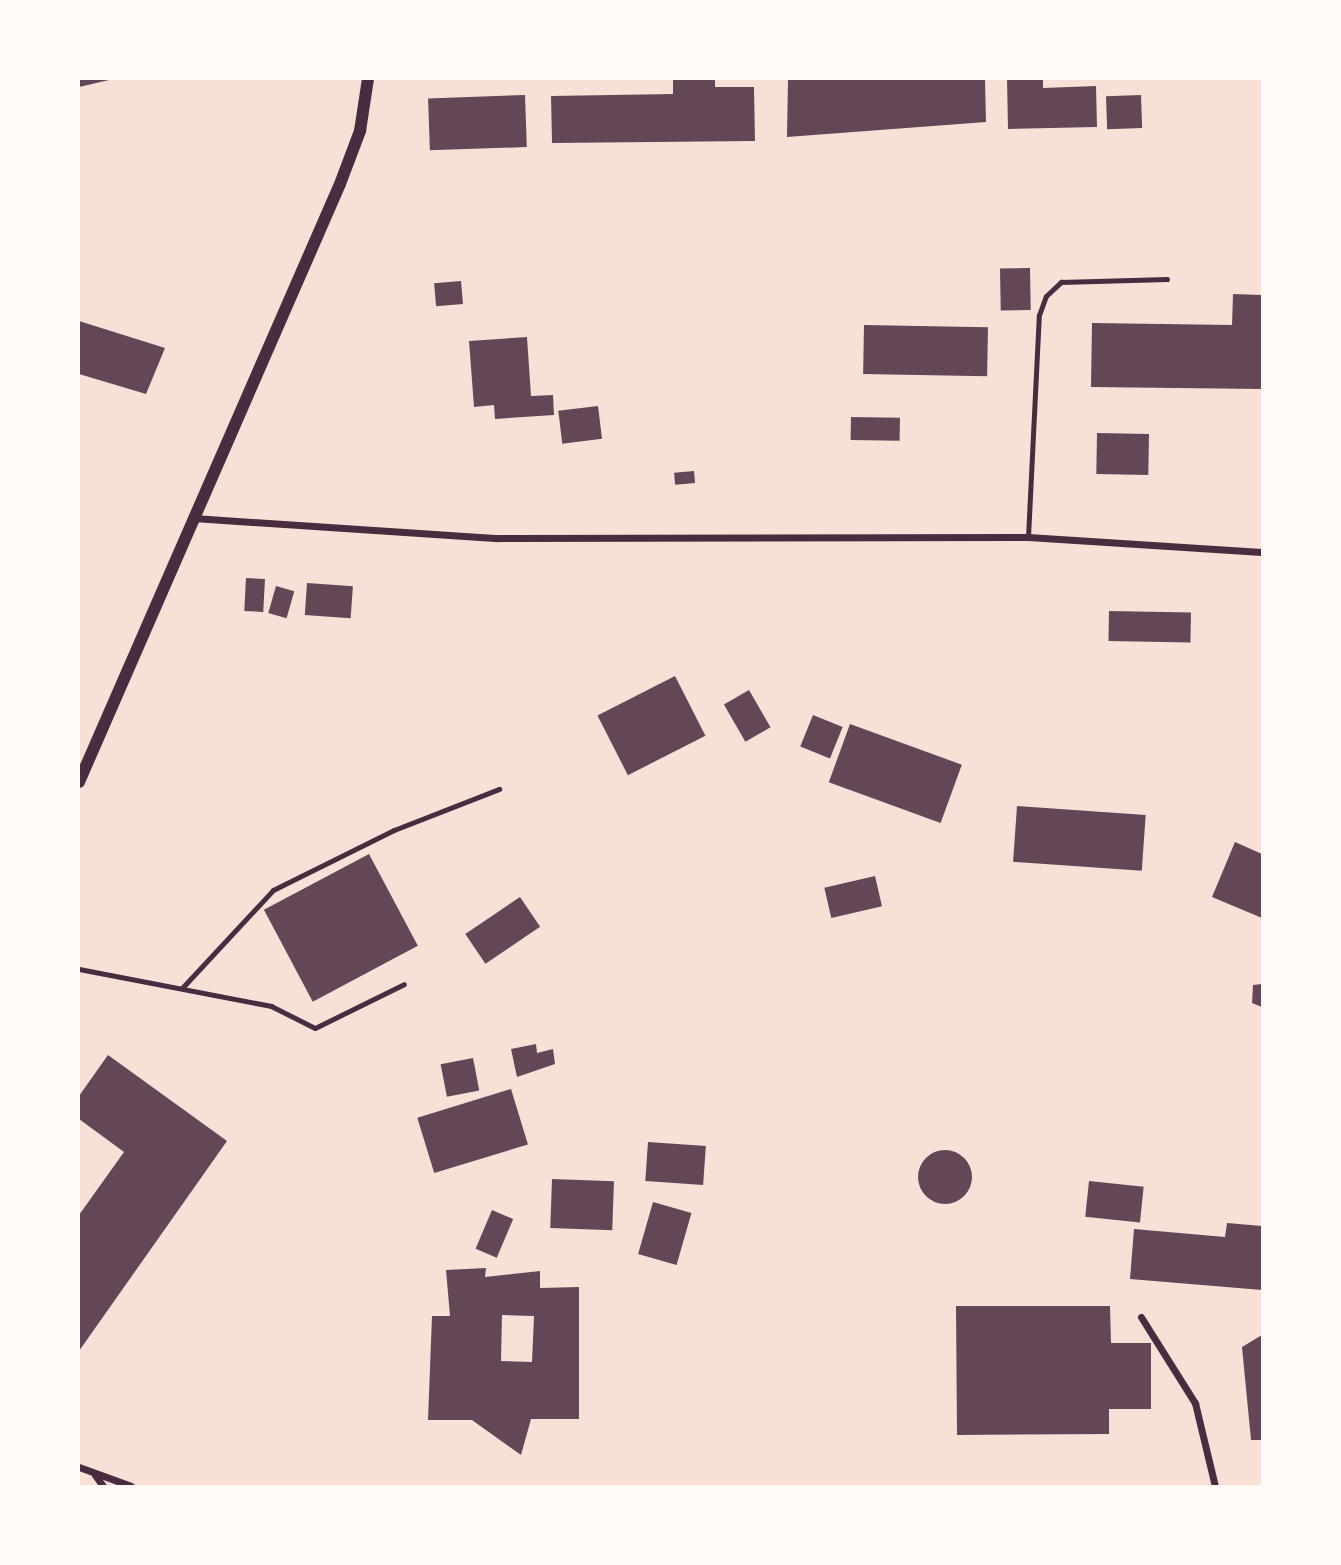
<!DOCTYPE html>
<html>
<head>
<meta charset="utf-8">
<style>
	body { margin:0 }
	#map { position:relative; width:1341px; height:1565px; overflow:hidden; background:#f7e1d7; font-family:"Asap Condensed",sans-serif }
	div>[style] { position:absolute }
	[style*='--x'] { left:calc(var(--x)*1px); top:calc(var(--y)*1px); width:calc(var(--w)*1px); rotate:calc(var(--a)*1deg) }
	.building>* { inset:0; background:#644757; transform-origin:0 0 }
	.round { border-radius:50% }
	.service>* { height:5px; margin:-2.5px; padding:0 2.5px; transform-origin:2.5px; border-radius:2.5px; background:#4a2c40 }
	.minor>* { height:7px; margin:-3.5px; padding:0 3.5px; transform-origin:3.5px; border-radius:3.5px; background:#4a2c40 }
	.tertiary>* { height:12px; margin:-6px; padding:0 6px; transform-origin:6px; border-radius:6px; background:#4a2c40 }
	span { translate:-50% -50%; white-space:nowrap; text-align:center; line-height:1.15; -webkit-text-stroke:5px #fffaf5; paint-order:stroke }
	.frame { position:absolute; inset:0; border:80px solid #fffaf5; pointer-events:none }
</style>
</head>
<body>
<div id="map">
	<div class="building">
		<div style="clip-path:polygon(79px 79px,109px 79px,109px 80px,79px 87px)"></div>
		<div style="clip-path:polygon(673px 79px,715px 79px,715px 87px,754px 87px,755px 141px,552px 143px,551px 96px,673px 94px)"></div>
		<div style="clip-path:polygon(788px 79px,985px 79px,986px 122px,787px 137px)"></div>
		<div style="clip-path:polygon(1007px 79px,1043px 79px,1043px 88px,1096px 86px,1097px 127px,1008px 129px)"></div>
		<div style="left:525px;top:95px;width:52px;height:97px;rotate:88deg"></div>
		<div style="left:1141px;top:95px;width:33px;height:35px;rotate:88deg"></div>
		<div style="left:1030px;top:268px;width:42px;height:30px;rotate:89deg"></div>
		<div style="left:461px;top:281px;width:23px;height:27px;rotate:85deg"></div>
		<div style="clip-path:polygon(1233px 294px,1262px 295px,1261px 389px,1091px 387px,1092px 323px,1232px 325px)"></div>
		<div style="clip-path:polygon(79px 321px,165px 348px,146px 394px,79px 374px)"></div>
		<div style="left:864px;top:325px;width:124px;height:49px;rotate:1deg"></div>
		<div style="clip-path:polygon(527px 337px,531px 396px,553px 395px,554px 415px,495px 419px,494px 405px,474px 407px,469px 341px)"></div>
		<div style="left:598px;top:406px;width:33px;height:40px;rotate:83deg"></div>
		<div style="left:851px;top:417px;width:49px;height:23px;rotate:1deg"></div>
		<div style="left:1097px;top:433px;width:52px;height:41px;rotate:1deg"></div>
		<div style="left:694px;top:471px;width:12px;height:20px;rotate:85deg"></div>
		<div style="left:246px;top:578px;width:19px;height:33px;rotate:3deg"></div>
		<div style="left:307px;top:583px;width:46px;height:32px;rotate:4deg"></div>
		<div style="left:276px;top:586px;width:19px;height:28px;rotate:16deg"></div>
		<div style="left:1109px;top:611px;width:82px;height:30px;rotate:1deg"></div>
		<div style="left:675px;top:676px;width:67px;height:87px;rotate:63deg"></div>
		<div style="left:749px;top:690px;width:43px;height:29px;rotate:60deg"></div>
		<div style="left:813px;top:715px;width:32px;height:34px;rotate:22deg"></div>
		<div style="left:850px;top:724px;width:119px;height:62px;rotate:20deg"></div>
		<div style="left:1017px;top:806px;width:129px;height:56px;rotate:4deg"></div>
		<div style="clip-path:polygon(1235px 842px,1262px 854px,1262px 918px,1212px 897px)"></div>
		<div style="left:369px;top:854px;width:104px;height:119px;rotate:62deg"></div>
		<div style="left:875px;top:876px;width:31px;height:52px;rotate:77deg"></div>
		<div style="left:520px;top:897px;width:36px;height:66px;rotate:56deg"></div>
		<div style="clip-path:polygon(1262px 984px,1262px 1007px,1252px 1003px,1253px 985px)"></div>
		<div style="clip-path:polygon(536px 1044px,537px 1053px,553px 1049px,555px 1064px,517px 1077px,511px 1049px)"></div>
		<div style="clip-path:polygon(108px 1055px,227px 1141px,79px 1351px,79px 1215px,124px 1152px,79px 1119px,79px 1096px)"></div>
		<div style="left:473px;top:1058px;width:33px;height:33px;rotate:79deg"></div>
		<div style="left:511px;top:1089px;width:58px;height:98px;rotate:73deg"></div>
		<div style="left:648px;top:1142px;width:58px;height:39px;rotate:4deg"></div>
		<div class="round" style="left:918px;top:1150px;width:54px;height:54px"></div>
		<div style="left:552px;top:1179px;width:62px;height:49px;rotate:2deg"></div>
		<div style="left:1089px;top:1181px;width:55px;height:36px;rotate:6deg"></div>
		<div style="left:653px;top:1202px;width:40px;height:54px;rotate:16deg"></div>
		<div style="left:492px;top:1210px;width:23px;height:42px;rotate:23deg"></div>
		<div style="clip-path:polygon(1227px 1223px,1262px 1226px,1262px 1290px,1130px 1279px,1134px 1229px,1225px 1237px)"></div>
		<div style="clip-path:polygon(evenodd,486px 1268px,485px 1277px,540px 1271px,540px 1288px,579px 1287px,579px 1419px,531px 1419px,521px 1455px,472px 1420px,428px 1420px,432px 1316px,450px 1316px,446px 1270px,486px 1268px,502px 1315px,534px 1316px,532px 1362px,501px 1361px,502px 1315px)"></div>
		<div style="clip-path:polygon(956px 1306px,1110px 1306px,1111px 1343px,1151px 1343px,1151px 1409px,1109px 1409px,1109px 1434px,957px 1435px)"></div>
		<div style="clip-path:polygon(1262px 1335px,1262px 1440px,1251px 1440px,1242px 1347px)"></div>
	</div>
	<div class="service">
		<div style="--x:1028;--y:537;--w:222;--a:-87.2"></div>
		<div style="--x:1039;--y:315;--w:20;--a:-70"></div>
		<div style="--x:1046;--y:296;--w:21;--a:-43"></div>
		<div style="--x:1061;--y:282;--w:106;--a:-1.6"></div>
		<div style="--x:79;--y:969;--w:196;--a:10.9"></div>
		<div style="--x:271;--y:1006;--w:49;--a:26.6"></div>
		<div style="--x:315;--y:1028;--w:99;--a:-26.3"></div>
		<div style="--x:182;--y:988;--w:134;--a:-47.1"></div>
		<div style="--x:273;--y:890;--w:135;--a:-26.4"></div>
		<div style="--x:394;--y:830;--w:113;--a:-21.3"></div>
	</div>
	<div class="minor">
		<div style="--x:193;--y:518;--w:306;--a:3.8"></div>
		<div style="--x:498;--y:538;--w:530;--a:-0.11"></div>
		<div style="--x:1028;--y:537;--w:234;--a:3.7"></div>
		<div style="--x:1141;--y:1317;--w:102;--a:57.9"></div>
		<div style="--x:1195;--y:1403;--w:85;--a:76.5"></div>
		<div style="--x:79;--y:1467;--w:55;--a:20.1"></div>
		<div style="--x:95;--y:1475;--w:14;--a:54"></div>
	</div>
	<div class="tertiary">
		<div style="--x:79;--y:782;--w:652;--a:-66.42"></div>
		<div style="--x:340;--y:184;--w:57;--a:-69.3"></div>
		<div style="--x:360;--y:131;--w:53;--a:-81.3"></div>
	</div>
	<div class="frame"></div>
</div>
</body>
</html>
